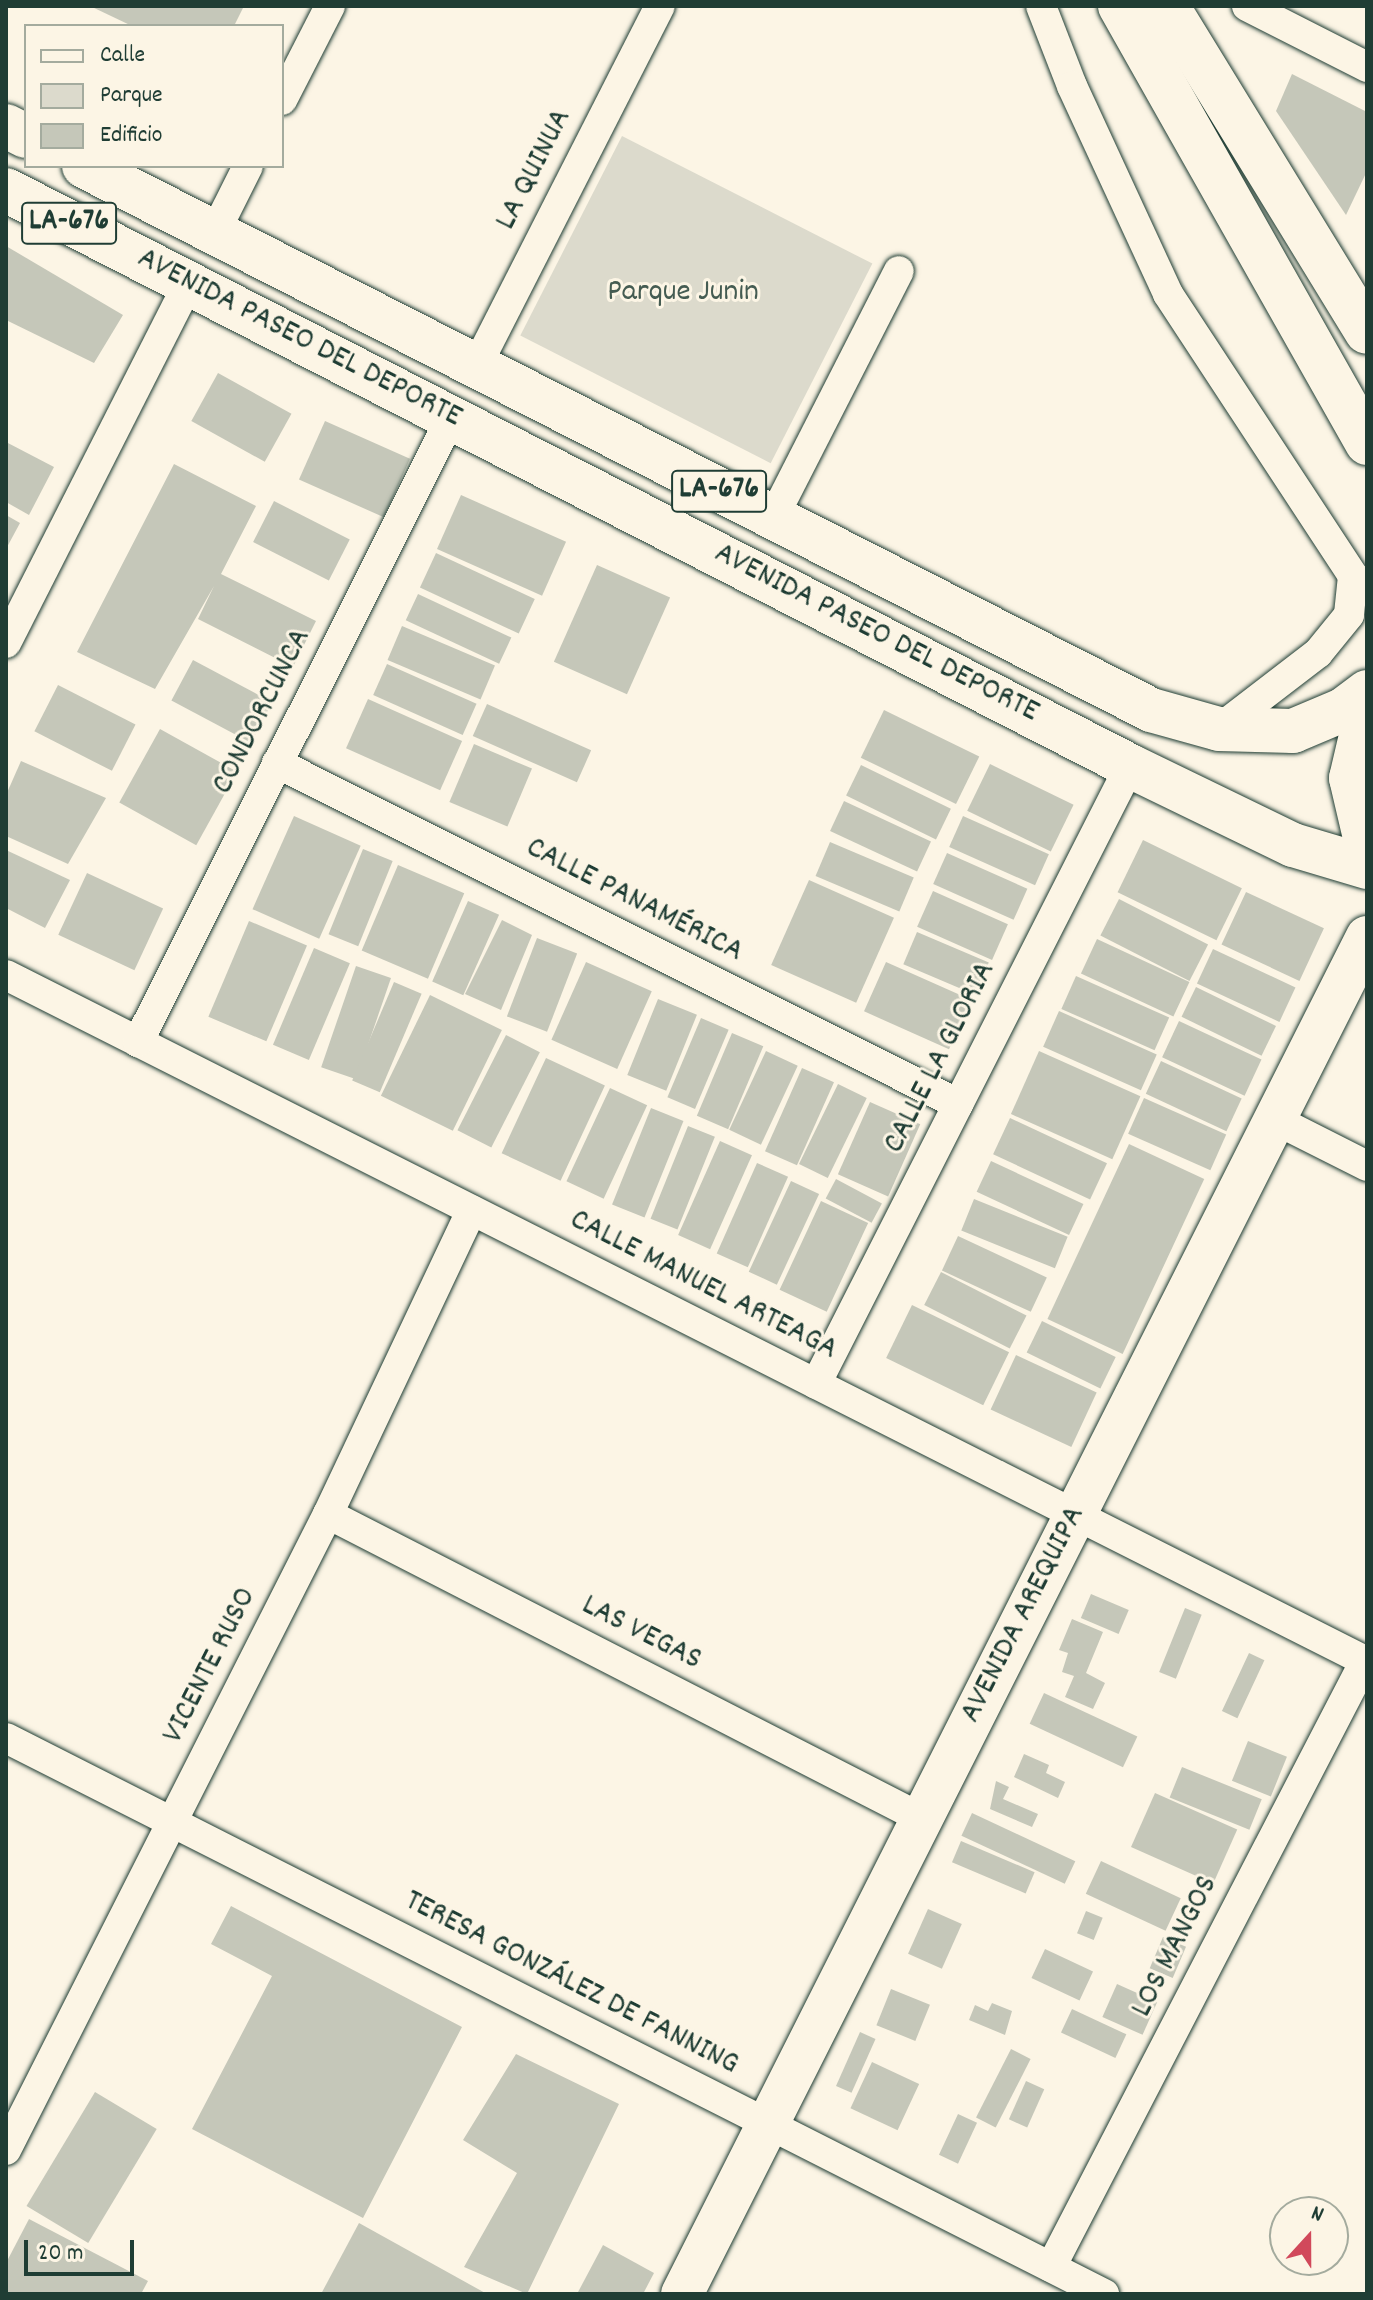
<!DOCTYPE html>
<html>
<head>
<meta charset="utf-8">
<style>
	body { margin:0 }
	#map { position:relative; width:1373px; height:2300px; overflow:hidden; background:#fcf5e5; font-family:Dekko,sans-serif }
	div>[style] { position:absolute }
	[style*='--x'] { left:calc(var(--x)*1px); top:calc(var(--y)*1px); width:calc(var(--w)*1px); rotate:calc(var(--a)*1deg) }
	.green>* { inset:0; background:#dcdacc; transform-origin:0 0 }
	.building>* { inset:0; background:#c5c7b9; transform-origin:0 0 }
	.roads { filter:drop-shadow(0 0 2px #1f3d34) drop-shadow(0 0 2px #1f3d34) }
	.street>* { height:30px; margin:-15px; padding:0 15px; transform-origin:15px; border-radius:15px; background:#fcf5e5 }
	.secondary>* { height:42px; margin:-21px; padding:0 21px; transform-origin:21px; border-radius:21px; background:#fcf5e5 }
	.primary>* { height:44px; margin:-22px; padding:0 22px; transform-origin:22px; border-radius:22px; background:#fcf5e5 }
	span { translate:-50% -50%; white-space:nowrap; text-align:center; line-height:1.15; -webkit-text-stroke:6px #fcf5e5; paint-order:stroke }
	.shield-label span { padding:2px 6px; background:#fcf5e5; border:2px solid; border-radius:6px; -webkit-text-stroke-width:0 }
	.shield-label { font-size:30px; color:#1f3d34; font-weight:700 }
	.street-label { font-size:32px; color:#1f3d34 }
	.park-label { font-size:32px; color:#455c52 }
	.frame { position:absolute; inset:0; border:8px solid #1f3d34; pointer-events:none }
	.legend { position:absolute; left:24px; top:24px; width:260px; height:144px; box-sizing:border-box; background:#fcf5e5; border:2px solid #a4ab9e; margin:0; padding:10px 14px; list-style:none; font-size:24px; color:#1f3d34 }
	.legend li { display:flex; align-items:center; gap:16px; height:40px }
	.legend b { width:40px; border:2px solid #a4ab9e }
	.north { position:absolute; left:1269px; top:2196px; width:80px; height:80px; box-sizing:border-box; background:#fcf5e5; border:2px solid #a4ab9e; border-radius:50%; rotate:21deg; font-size:22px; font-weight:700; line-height:32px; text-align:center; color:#1f3d34 }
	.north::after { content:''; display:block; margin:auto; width:28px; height:36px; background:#d1495b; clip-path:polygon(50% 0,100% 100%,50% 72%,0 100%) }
	.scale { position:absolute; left:24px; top:2240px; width:110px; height:36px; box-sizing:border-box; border:4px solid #1f3d34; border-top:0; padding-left:10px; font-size:24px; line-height:28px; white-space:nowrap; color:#1f3d34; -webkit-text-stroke:6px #fcf5e5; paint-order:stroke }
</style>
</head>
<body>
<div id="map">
	<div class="green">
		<div style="left:622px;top:136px;width:281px;height:224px;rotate:27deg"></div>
	</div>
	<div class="building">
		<div style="clip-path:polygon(90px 6px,244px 6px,234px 26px,132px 26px)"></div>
		<div style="clip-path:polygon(1292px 74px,1367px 112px,1367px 171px,1346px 215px,1276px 111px)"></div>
		<div style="clip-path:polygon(6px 246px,123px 315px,94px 363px,6px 320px)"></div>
		<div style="left:218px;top:373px;width:84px;height:55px;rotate:29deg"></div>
		<div style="left:325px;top:421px;width:93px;height:64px;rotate:24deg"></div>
		<div style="clip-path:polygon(6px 442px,54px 467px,29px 515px,6px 502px)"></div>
		<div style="clip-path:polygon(174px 464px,256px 506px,221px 574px,316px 621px,293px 667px,198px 619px,214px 586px,155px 689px,77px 652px)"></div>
		<div style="left:461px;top:495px;width:115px;height:59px;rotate:24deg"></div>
		<div style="left:274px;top:501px;width:85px;height:46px;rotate:27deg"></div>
		<div style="clip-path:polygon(6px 515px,20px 523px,6px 549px)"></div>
		<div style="left:436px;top:553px;width:109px;height:38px;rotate:25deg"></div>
		<div style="left:597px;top:565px;width:80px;height:106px;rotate:24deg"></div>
		<div style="left:418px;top:594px;width:103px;height:29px;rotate:25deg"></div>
		<div style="left:402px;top:626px;width:101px;height:37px;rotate:23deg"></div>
		<div style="left:193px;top:660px;width:90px;height:46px;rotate:28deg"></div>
		<div style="left:387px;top:664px;width:98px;height:34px;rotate:24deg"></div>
		<div style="left:58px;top:685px;width:87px;height:52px;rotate:27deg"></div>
		<div style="left:368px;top:699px;width:103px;height:54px;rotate:24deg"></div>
		<div style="left:487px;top:704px;width:114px;height:35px;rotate:24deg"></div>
		<div style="left:884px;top:710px;width:106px;height:53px;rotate:26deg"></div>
		<div style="left:160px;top:729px;width:88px;height:84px;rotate:29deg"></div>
		<div style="left:474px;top:744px;width:63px;height:63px;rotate:23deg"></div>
		<div style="clip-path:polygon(21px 761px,106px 798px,68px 864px,6px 836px,6px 795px)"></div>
		<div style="left:990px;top:764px;width:93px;height:52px;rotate:26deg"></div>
		<div style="left:861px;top:765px;width:100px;height:34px;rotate:26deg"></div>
		<div style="left:844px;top:801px;width:96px;height:33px;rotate:25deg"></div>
		<div style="left:294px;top:816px;width:73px;height:102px;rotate:24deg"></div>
		<div style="left:963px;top:816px;width:94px;height:34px;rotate:24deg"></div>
		<div style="left:1143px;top:840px;width:110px;height:58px;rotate:26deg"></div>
		<div style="left:830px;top:842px;width:91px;height:37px;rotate:23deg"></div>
		<div style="left:363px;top:849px;width:32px;height:92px;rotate:22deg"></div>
		<div style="clip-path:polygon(6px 850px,70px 880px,45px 928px,6px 908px)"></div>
		<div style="left:947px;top:853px;width:88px;height:34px;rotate:24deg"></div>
		<div style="left:398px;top:865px;width:72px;height:93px;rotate:23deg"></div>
		<div style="left:87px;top:873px;width:84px;height:68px;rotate:25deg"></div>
		<div style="left:809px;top:880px;width:93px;height:93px;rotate:24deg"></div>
		<div style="left:933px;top:891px;width:82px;height:39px;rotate:24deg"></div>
		<div style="left:1246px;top:892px;width:86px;height:58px;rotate:25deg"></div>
		<div style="left:1119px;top:899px;width:100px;height:41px;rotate:27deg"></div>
		<div style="left:468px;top:901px;width:34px;height:88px;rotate:24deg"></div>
		<div style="clip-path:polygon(502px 920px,532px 935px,501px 1010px,465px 994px)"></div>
		<div style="left:249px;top:921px;width:63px;height:104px;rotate:23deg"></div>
		<div style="left:917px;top:932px;width:78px;height:35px;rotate:23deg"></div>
		<div style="left:537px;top:938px;width:43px;height:84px;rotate:21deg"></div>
		<div style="left:1097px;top:939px;width:102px;height:38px;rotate:25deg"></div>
		<div style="left:314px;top:948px;width:39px;height:105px;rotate:23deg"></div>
		<div style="left:1213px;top:949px;width:91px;height:38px;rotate:25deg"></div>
		<div style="left:586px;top:962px;width:72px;height:85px;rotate:24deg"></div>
		<div style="left:886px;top:962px;width:93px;height:54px;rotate:24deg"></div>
		<div style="left:356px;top:966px;width:37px;height:107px;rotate:19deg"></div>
		<div style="left:1076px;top:976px;width:102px;height:36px;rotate:24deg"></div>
		<div style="left:394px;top:982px;width:30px;height:107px;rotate:23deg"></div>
		<div style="left:1196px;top:987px;width:89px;height:33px;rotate:26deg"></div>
		<div style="left:430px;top:995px;width:80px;height:112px;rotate:26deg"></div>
		<div style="left:658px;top:999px;width:42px;height:82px;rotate:22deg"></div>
		<div style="left:1059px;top:1011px;width:107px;height:39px;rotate:24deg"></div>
		<div style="left:701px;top:1018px;width:30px;height:86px;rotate:23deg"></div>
		<div style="left:1179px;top:1021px;width:91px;height:40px;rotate:25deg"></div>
		<div style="left:732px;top:1033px;width:34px;height:90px;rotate:23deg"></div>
		<div style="left:506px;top:1035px;width:38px;height:107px;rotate:27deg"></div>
		<div style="left:766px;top:1051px;width:35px;height:87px;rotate:25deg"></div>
		<div style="left:1039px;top:1051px;width:111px;height:69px;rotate:24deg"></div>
		<div style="left:546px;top:1058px;width:65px;height:105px;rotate:25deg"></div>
		<div style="left:1161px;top:1061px;width:89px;height:36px;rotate:25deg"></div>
		<div style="left:802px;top:1068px;width:35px;height:91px;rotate:24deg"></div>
		<div style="left:838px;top:1084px;width:32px;height:89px;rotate:26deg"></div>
		<div style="left:610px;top:1088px;width:41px;height:103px;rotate:25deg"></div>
		<div style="left:1144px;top:1098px;width:90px;height:39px;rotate:24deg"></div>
		<div style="left:870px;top:1102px;width:55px;height:79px;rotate:24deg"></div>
		<div style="left:651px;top:1108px;width:35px;height:104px;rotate:22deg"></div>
		<div style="left:1010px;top:1118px;width:107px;height:40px;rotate:25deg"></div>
		<div style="left:688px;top:1126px;width:29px;height:100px;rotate:22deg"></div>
		<div style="left:720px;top:1141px;width:35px;height:103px;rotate:24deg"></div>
		<div style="left:1129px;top:1144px;width:83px;height:193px;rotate:25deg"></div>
		<div style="left:991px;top:1161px;width:102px;height:34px;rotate:25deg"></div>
		<div style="left:757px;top:1163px;width:34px;height:99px;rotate:24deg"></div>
		<div style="left:836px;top:1179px;width:52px;height:22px;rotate:28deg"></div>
		<div style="left:791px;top:1181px;width:31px;height:100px;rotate:25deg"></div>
		<div style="left:974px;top:1199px;width:101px;height:34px;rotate:22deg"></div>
		<div style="left:821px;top:1201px;width:52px;height:98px;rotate:25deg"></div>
		<div style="left:958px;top:1236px;width:98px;height:38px;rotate:25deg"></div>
		<div style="left:941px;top:1272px;width:96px;height:37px;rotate:27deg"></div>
		<div style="left:912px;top:1305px;width:108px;height:59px;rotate:26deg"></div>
		<div style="left:1042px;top:1321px;width:82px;height:35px;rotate:26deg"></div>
		<div style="left:1016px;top:1355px;width:89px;height:60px;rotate:25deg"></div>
		<div style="left:1091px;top:1594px;width:41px;height:26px;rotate:23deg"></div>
		<div style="left:1185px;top:1608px;width:18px;height:69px;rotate:22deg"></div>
		<div style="clip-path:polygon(1072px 1619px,1103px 1632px,1086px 1673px,1105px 1683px,1093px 1709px,1065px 1697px,1074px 1676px,1062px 1672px,1068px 1653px,1059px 1650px)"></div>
		<div style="left:1249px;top:1653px;width:17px;height:64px;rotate:25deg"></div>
		<div style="left:1044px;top:1693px;width:103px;height:34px;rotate:25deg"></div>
		<div style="left:1248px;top:1741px;width:42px;height:43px;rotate:22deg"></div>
		<div style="clip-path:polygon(1024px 1754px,1049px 1765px,1046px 1773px,1065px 1782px,1058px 1798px,1014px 1777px)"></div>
		<div style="left:1182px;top:1767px;width:86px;height:33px;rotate:22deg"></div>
		<div style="clip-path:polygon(996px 1781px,1009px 1787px,1003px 1799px,1038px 1814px,1032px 1827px,990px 1809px)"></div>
		<div style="left:1155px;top:1793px;width:90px;height:59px;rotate:24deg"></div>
		<div style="left:972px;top:1813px;width:114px;height:25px;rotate:25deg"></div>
		<div style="left:961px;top:1841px;width:80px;height:23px;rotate:23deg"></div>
		<div style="left:1101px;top:1861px;width:88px;height:36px;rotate:25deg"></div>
		<div style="clip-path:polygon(231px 1906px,462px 2027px,363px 2218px,192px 2129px,272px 1976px,211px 1944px)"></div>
		<div style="left:928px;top:1909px;width:37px;height:49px;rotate:24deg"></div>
		<div style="left:1086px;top:1911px;width:18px;height:24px;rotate:22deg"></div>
		<div style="left:1163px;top:1937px;width:25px;height:34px;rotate:23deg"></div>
		<div style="left:1045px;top:1949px;width:53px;height:32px;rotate:25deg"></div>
		<div style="left:1117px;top:1984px;width:44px;height:36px;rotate:24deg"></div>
		<div style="left:891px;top:1989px;width:42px;height:39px;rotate:22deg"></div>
		<div style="clip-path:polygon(992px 2003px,1012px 2011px,1005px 2035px,969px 2020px,975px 2005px,988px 2011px)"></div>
		<div style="left:1072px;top:2009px;width:60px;height:26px;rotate:25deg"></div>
		<div style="left:860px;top:2032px;width:17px;height:59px;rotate:24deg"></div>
		<div style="left:1011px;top:2049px;width:22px;height:77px;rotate:27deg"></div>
		<div style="clip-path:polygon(516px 2054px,619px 2104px,527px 2294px,464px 2267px,517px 2173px,463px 2140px)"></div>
		<div style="left:872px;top:2062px;width:52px;height:51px;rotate:25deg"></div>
		<div style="left:1026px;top:2081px;width:20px;height:42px;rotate:24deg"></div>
		<div style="left:95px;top:2092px;width:72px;height:133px;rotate:31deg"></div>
		<div style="left:958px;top:2114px;width:21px;height:45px;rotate:25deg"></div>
		<div style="clip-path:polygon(29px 2219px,148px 2281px,141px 2294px,6px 2294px,6px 2263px)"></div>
		<div style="clip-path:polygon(359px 2223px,487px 2294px,321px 2294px)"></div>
		<div style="clip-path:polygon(603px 2245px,654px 2273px,643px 2294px,577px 2294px)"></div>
	</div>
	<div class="roads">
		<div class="street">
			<div style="--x:1041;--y:6;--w:86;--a:68.8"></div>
			<div style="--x:1072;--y:86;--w:229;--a:65.2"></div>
			<div style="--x:1168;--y:294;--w:337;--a:56.7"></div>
			<div style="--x:1353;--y:576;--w:39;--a:96"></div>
			<div style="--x:1349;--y:615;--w:49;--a:129.2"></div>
			<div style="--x:1318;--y:653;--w:125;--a:142.5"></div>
			<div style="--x:1247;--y:6;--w:135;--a:26.9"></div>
			<div style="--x:282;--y:100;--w:106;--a:-62.9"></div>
			<div style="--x:214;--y:234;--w:76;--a:-63.4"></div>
			<div style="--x:476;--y:367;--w:405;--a:-63"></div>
			<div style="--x:773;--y:518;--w:277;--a:-63"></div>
			<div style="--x:6;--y:643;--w:402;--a:-63.1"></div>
			<div style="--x:277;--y:763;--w:762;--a:26.6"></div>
			<div style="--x:6;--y:975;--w:1525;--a:26.78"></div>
			<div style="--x:138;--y:1042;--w:700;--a:-63.36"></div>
			<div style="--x:1274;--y:1119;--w:104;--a:26.8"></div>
			<div style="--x:816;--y:1384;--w:693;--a:-63.07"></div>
			<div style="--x:328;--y:1514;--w:666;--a:27.14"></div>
			<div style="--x:6;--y:1738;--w:1231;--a:26.86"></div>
			<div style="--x:6;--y:2150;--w:713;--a:-63.15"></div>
			<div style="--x:328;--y:1514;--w:336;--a:-64.7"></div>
			<div style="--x:1051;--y:2267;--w:683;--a:-62.61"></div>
		</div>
		<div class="secondary">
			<div style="--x:682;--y:2294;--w:1520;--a:-63.22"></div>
		</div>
		<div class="primary">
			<div style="--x:1120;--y:6;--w:502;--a:60.52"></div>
			<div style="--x:1167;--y:6;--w:382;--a:58.5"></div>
			<div style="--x:6;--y:126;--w:22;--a:27"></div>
			<div style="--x:84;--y:166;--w:1198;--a:27.01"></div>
			<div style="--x:1151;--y:710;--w:71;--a:15.6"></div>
			<div style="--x:1219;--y:729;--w:74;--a:1.5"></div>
			<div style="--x:1293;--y:731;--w:54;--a:-22.8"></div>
			<div style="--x:1343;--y:710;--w:30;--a:-37"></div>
			<div style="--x:6;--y:190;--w:1263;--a:27.13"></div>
			<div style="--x:1130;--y:766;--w:181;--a:25.9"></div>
			<div style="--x:1293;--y:845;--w:77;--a:16.6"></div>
			<div style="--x:1367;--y:710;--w:70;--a:103.2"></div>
			<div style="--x:1351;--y:778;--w:70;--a:76.8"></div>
		</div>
	</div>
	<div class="shield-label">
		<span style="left:69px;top:223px">LA-676</span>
		<span style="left:719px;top:491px">LA-676</span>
	</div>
	<div class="street-label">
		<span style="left:535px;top:170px;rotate:-63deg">LA QUINUA</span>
		<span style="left:299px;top:339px;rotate:27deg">AVENIDA PASEO DEL DEPORTE</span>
		<span style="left:876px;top:634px;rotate:27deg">AVENIDA PASEO DEL DEPORTE</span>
		<span style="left:263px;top:712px;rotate:-63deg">CONDORCUNCA</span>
		<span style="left:634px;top:901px;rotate:27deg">CALLE PANAMÉRICA</span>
		<span style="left:941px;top:1058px;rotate:-63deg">CALLE LA GLORIA</span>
		<span style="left:703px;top:1286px;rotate:27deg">CALLE MANUEL ARTEAGA</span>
		<span style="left:1024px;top:1615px;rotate:-63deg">AVENIDA AREQUIPA</span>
		<span style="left:641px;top:1634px;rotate:27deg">LAS VEGAS</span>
		<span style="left:211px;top:1666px;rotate:-63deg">VICENTE RUSO</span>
		<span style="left:1176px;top:1947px;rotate:-63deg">LOS MANGOS</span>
		<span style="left:571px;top:1984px;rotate:27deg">TERESA GONZÁLEZ DE FANNING</span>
	</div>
	<div class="park-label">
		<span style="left:683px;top:293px">Parque Junin</span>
	</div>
	<div class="frame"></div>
	<ul class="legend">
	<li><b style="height:10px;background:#fcf5e5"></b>Calle</li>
	<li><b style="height:22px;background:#dcdacc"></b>Parque</li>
	<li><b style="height:22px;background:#c5c7b9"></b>Edificio</li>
	</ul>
	<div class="north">N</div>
	<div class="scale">20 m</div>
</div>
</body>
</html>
